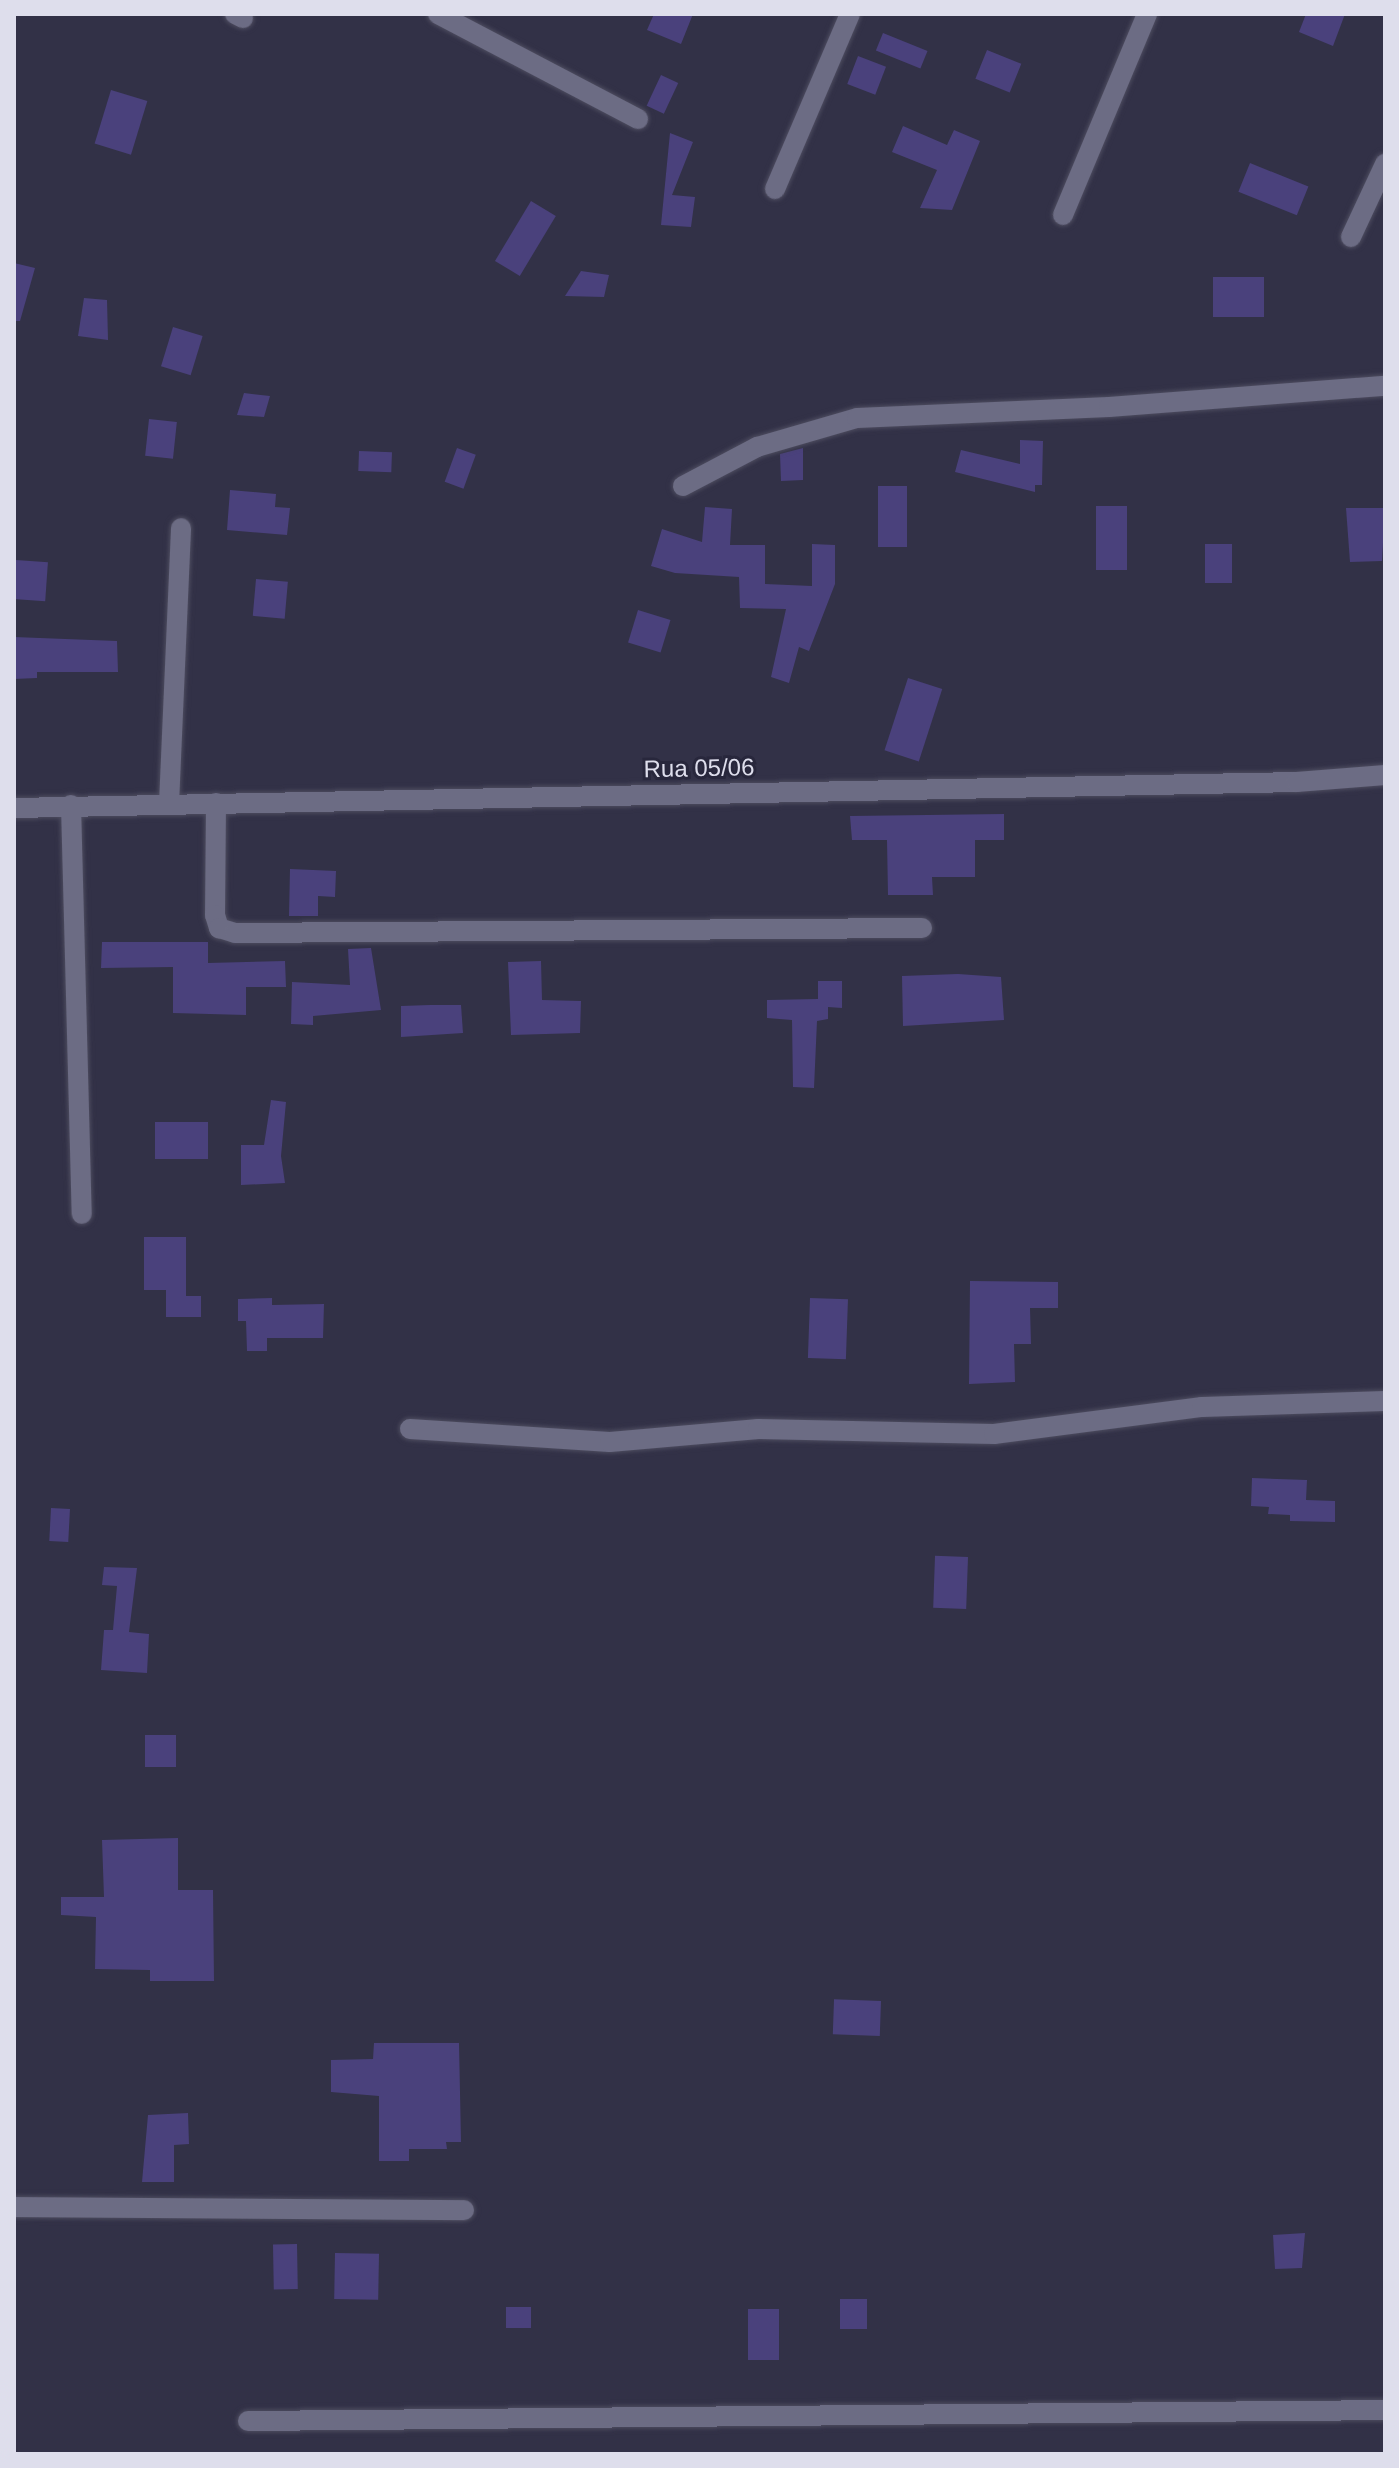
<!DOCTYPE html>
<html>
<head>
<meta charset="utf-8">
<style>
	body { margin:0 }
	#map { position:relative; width:1399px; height:2468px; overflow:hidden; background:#323147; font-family:Helvetica,sans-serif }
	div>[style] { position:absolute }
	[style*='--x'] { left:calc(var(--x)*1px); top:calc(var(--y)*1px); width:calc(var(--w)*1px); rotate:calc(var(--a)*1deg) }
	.building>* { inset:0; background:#4a417c; transform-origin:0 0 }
	.roads { filter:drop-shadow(0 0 2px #4d4c5f) drop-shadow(0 0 2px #4d4c5f) }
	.street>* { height:20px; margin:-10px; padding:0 10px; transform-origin:10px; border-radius:10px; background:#6c6c84 }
	.secondary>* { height:20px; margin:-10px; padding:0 10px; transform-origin:10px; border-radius:10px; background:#6c6c84 }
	span { translate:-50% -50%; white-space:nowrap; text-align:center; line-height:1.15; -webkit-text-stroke:6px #28273c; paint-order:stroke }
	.street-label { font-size:24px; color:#dedeec }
	.frame { position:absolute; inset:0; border:16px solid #dedeec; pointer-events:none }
</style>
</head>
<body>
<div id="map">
	<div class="building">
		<div style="clip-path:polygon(654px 14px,693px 14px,681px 44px,647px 30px)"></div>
		<div style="clip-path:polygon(1306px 14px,1345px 14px,1333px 46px,1299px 32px)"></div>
		<div style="left:883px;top:33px;width:48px;height:19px;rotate:22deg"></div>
		<div style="left:987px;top:50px;width:37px;height:31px;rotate:22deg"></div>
		<div style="left:858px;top:56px;width:30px;height:30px;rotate:21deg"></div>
		<div style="left:661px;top:75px;width:19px;height:34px;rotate:25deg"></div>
		<div style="left:111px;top:90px;width:38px;height:56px;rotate:17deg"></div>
		<div style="clip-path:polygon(903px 126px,947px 145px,954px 130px,980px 141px,952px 210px,920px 208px,937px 170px,892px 152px)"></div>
		<div style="clip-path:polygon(670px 133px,693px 142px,672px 195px,695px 197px,691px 227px,661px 225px)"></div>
		<div style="left:1250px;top:163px;width:63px;height:31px;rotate:22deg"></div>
		<div style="left:531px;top:201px;width:29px;height:70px;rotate:31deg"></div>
		<div style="clip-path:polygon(14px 263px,35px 268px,20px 321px,14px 321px)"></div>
		<div style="clip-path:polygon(581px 271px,609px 275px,604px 297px,565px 296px)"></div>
		<div style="left:1213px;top:277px;width:51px;height:40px"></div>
		<div style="clip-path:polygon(84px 298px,107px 300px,108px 340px,78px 336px)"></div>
		<div style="left:173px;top:327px;width:31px;height:41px;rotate:17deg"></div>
		<div style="clip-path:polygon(244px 393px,270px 396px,264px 417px,237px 415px)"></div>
		<div style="left:149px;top:419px;width:28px;height:37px;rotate:6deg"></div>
		<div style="clip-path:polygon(1020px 440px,1043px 441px,1042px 485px,1035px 485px,1035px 492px,955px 472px,961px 450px,1020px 464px)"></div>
		<div style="left:457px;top:448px;width:20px;height:36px;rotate:20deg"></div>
		<div style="clip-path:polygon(803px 448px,803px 480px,781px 481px,780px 454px)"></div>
		<div style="left:359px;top:451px;width:33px;height:20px;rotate:2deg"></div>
		<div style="left:878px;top:486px;width:29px;height:61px"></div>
		<div style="clip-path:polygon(230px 490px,276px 494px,275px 507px,290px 508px,287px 535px,227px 530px)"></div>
		<div style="left:1096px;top:506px;width:31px;height:64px"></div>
		<div style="clip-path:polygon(705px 507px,732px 509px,730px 545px,765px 545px,765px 584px,812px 586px,812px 544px,835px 545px,835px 584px,809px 651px,799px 647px,789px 683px,771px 677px,786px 609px,740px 608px,739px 577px,675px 573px,651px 566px,662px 529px,702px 542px)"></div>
		<div style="clip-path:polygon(1346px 508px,1385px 508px,1382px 561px,1350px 562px)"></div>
		<div style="left:1205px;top:544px;width:27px;height:39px"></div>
		<div style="left:16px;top:560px;width:32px;height:39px;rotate:4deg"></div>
		<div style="left:256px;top:579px;width:32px;height:37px;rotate:5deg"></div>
		<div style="left:638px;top:610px;width:34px;height:34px;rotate:17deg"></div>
		<div style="clip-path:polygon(14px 637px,117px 641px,118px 672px,37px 672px,37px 678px,14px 679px)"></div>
		<div style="left:908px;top:678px;width:36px;height:76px;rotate:18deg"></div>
		<div style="clip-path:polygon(1004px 814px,1004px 840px,975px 840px,975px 877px,932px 877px,933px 895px,888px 895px,887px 840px,852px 840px,850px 816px)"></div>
		<div style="clip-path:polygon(290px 869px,336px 871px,335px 897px,318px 896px,318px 916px,289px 916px)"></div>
		<div style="clip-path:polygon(102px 942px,208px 942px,208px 963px,285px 961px,286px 987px,246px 987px,246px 1015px,173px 1013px,173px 967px,101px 968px)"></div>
		<div style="clip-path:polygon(371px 948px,381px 1010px,313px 1016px,313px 1025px,291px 1024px,292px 982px,350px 985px,348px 949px)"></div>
		<div style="clip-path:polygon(541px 961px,542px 1000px,581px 1001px,580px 1033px,511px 1035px,508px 962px)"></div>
		<div style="clip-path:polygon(958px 974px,1001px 977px,1004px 1020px,903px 1026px,902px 976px)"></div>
		<div style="clip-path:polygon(818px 981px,842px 981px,842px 1008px,828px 1007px,828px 1019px,817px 1021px,814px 1088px,793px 1087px,792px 1020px,767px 1018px,767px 1000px,818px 999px)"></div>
		<div style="clip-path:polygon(430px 1005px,461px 1005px,463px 1033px,401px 1037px,401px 1006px)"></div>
		<div style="clip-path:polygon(271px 1100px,286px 1102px,281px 1156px,285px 1183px,241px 1185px,241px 1145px,264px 1145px)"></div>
		<div style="left:155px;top:1122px;width:53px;height:37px"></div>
		<div style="clip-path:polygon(144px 1237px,186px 1237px,186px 1296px,201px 1296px,201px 1317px,166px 1317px,166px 1290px,144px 1290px)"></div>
		<div style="clip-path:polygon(970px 1281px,1058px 1282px,1058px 1308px,1030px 1308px,1031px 1344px,1014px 1344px,1015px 1382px,969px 1384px)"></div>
		<div style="clip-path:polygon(272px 1298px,272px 1305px,324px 1304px,323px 1338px,267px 1338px,267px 1351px,247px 1351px,246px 1321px,238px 1321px,238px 1299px)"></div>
		<div style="left:810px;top:1298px;width:38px;height:60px;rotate:2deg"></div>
		<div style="clip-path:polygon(1252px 1478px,1307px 1480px,1306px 1500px,1335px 1501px,1335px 1522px,1290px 1521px,1290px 1515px,1268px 1514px,1269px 1507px,1251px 1506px)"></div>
		<div style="left:51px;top:1508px;width:19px;height:33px;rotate:3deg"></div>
		<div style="left:968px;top:1557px;width:52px;height:33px;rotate:92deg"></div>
		<div style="clip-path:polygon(104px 1567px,137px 1568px,129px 1632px,149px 1634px,147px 1673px,101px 1670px,104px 1630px,113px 1630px,117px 1586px,102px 1585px)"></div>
		<div style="left:176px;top:1735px;width:32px;height:31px;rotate:90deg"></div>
		<div style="clip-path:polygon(178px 1838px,178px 1890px,213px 1890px,214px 1981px,150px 1981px,150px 1970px,95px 1969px,96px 1917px,61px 1915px,61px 1897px,104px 1897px,102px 1840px)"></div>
		<div style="left:881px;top:2001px;width:35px;height:47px;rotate:92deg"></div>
		<div style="clip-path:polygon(374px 2043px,459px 2043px,461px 2142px,446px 2142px,447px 2149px,409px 2149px,409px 2161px,379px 2161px,379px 2096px,331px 2092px,331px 2060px,373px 2059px)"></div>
		<div style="clip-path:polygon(188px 2113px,189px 2144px,174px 2145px,174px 2182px,142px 2182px,148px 2115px)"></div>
		<div style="clip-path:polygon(1305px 2233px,1302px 2268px,1275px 2269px,1273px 2235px)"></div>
		<div style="left:297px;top:2244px;width:45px;height:24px;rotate:89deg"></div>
		<div style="left:335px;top:2253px;width:44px;height:46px;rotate:1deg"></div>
		<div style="left:867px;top:2299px;width:30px;height:27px;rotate:90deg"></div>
		<div style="left:506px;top:2307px;width:25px;height:21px"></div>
		<div style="left:779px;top:2309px;width:51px;height:31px;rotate:90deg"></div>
	</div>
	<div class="roads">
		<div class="street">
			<div style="--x:235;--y:14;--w:9;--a:27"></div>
			<div style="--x:438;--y:14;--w:226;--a:27.7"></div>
			<div style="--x:775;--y:189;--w:190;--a:-66.8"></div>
			<div style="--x:1063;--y:215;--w:218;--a:-67.3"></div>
			<div style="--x:1351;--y:237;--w:81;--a:-65"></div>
			<div style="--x:683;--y:486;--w:84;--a:-27.8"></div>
			<div style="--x:757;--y:447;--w:104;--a:-16.2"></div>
			<div style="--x:857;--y:418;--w:252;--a:-2.5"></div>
			<div style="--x:1109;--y:407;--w:277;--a:-4.4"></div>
			<div style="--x:216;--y:803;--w:112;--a:90.5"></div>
			<div style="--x:215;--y:915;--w:14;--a:73"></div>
			<div style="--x:219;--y:928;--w:17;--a:17"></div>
			<div style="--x:235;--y:933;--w:687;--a:-0.42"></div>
			<div style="--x:169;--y:804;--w:276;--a:-87.5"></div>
			<div style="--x:71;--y:805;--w:409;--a:88.5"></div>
			<div style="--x:410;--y:1429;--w:200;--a:3.7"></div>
			<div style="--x:610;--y:1442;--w:149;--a:-5"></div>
			<div style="--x:758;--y:1429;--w:236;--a:1.2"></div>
			<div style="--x:994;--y:1434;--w:210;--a:-7.4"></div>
			<div style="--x:1202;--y:1407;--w:183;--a:-1.9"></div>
			<div style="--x:14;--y:2207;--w:450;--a:0.4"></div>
			<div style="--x:248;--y:2421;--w:1137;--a:-0.55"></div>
		</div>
		<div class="secondary">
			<div style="--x:14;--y:808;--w:1283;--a:-1.16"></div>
			<div style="--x:1297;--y:782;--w:88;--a:-4.5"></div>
		</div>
	</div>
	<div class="street-label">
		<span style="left:699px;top:768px;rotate:-1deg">Rua 05/06</span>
	</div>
	<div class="frame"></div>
</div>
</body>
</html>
